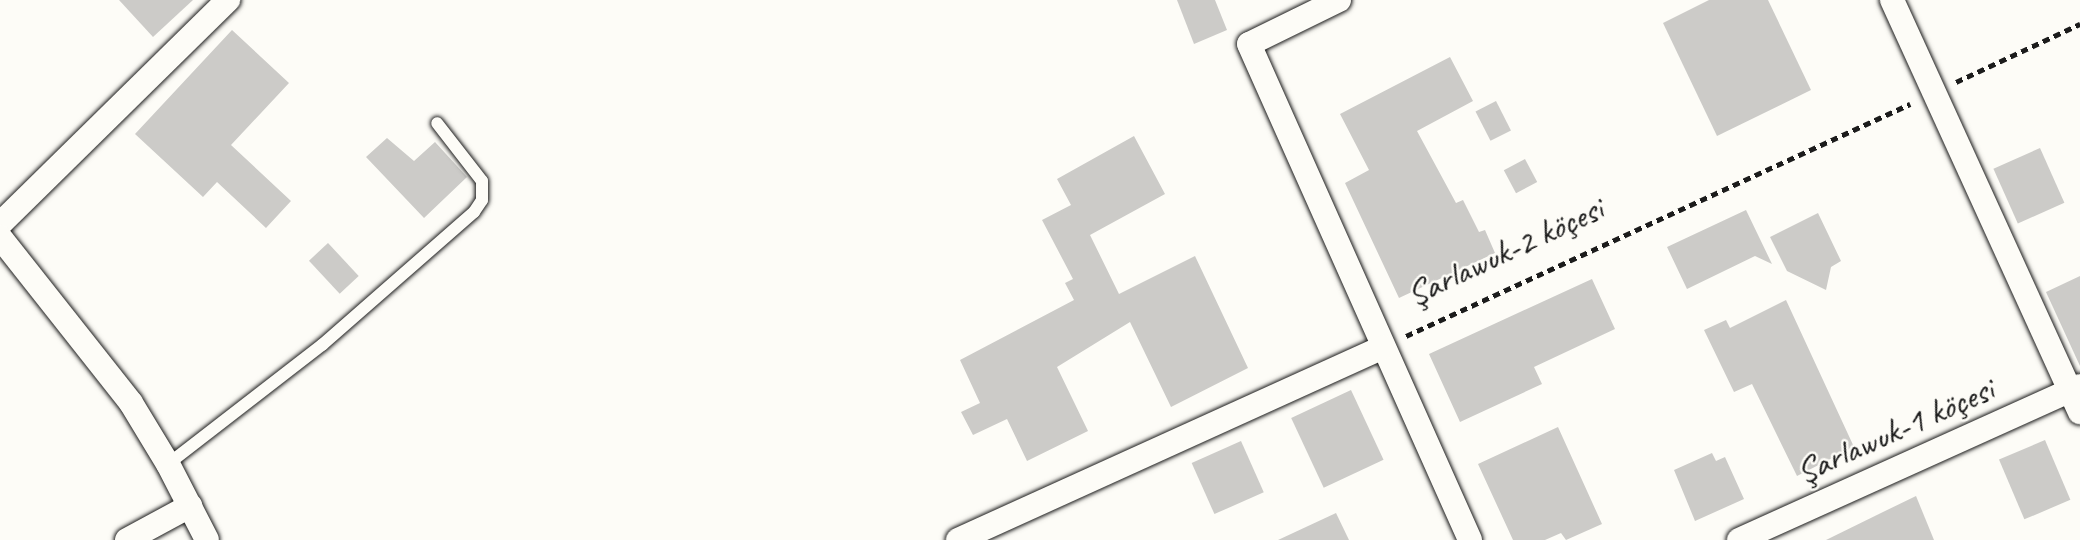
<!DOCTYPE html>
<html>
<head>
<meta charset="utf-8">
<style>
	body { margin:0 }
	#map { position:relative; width:2080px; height:540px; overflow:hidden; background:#fdfcf7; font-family:Caveat,sans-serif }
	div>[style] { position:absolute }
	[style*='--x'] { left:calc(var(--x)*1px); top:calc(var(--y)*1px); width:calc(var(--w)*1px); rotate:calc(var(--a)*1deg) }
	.building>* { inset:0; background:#cccbc8; transform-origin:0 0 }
	.path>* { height:4.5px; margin-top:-2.25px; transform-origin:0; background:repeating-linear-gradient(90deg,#1c1c1c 0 7px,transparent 0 12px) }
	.roads { filter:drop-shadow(0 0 2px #1c1c1c) drop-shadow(0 0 2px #1c1c1c) }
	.service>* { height:12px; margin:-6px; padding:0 6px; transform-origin:6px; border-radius:6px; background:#fdfcf7 }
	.minor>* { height:24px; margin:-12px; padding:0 12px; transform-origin:12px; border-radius:12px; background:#fdfcf7 }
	span { translate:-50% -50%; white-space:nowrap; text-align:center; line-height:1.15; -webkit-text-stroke:5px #fdfcf7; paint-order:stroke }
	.street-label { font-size:35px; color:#1c1c1c }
</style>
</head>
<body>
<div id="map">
	<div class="building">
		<div style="clip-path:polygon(119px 0,193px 0,153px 37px)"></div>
		<div style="clip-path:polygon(1177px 0,1215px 0,1227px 30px,1194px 44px)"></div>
		<div style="clip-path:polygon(1709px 0,1768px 0,1811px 90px,1717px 136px,1663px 23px)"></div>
		<div style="clip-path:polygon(232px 30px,289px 83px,231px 145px,291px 201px,266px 228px,217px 182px,203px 197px,135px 134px)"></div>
		<div style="clip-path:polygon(1450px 57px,1473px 101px,1417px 131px,1456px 203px,1463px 200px,1479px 232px,1485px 230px,1495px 253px,1399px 298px,1345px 183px,1369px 170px,1340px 114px)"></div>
		<div style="left:1496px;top:101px;width:33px;height:23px;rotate:63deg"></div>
		<div style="clip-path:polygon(1134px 136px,1165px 194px,1090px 235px,1119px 294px,1195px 256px,1248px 368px,1171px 407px,1130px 322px,1057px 367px,1088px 431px,1027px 461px,1007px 419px,973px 435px,961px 412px,980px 403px,960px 360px,1074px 300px,1065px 283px,1073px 279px,1042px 220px,1071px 205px,1057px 179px)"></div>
		<div style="clip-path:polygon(387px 138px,414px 161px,435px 142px,467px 177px,424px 218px,366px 157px)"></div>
		<div style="left:2040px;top:148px;width:60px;height:51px;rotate:66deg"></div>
		<div style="left:1525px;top:159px;width:26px;height:24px;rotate:62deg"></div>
		<div style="clip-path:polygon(1746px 210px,1772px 264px,1755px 256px,1687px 289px,1667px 247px)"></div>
		<div style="clip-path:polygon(1818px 213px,1841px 261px,1831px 267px,1826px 290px,1787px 271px,1770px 237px)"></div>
		<div style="left:328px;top:243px;width:45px;height:26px;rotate:47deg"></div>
		<div style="clip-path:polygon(2080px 276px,2080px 366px,2046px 292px)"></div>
		<div style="clip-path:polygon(1592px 279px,1615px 329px,1534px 367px,1542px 384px,1460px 422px,1429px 354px)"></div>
		<div style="clip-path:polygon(1786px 300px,1854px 447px,1797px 476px,1752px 384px,1734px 392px,1704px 330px,1726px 320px,1730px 328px)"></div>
		<div style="left:1351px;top:390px;width:77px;height:66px;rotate:65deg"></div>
		<div style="clip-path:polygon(1558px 427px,1602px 524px,1566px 540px,1561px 533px,1545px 540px,1513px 540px,1478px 464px)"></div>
		<div style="left:2045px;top:440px;width:65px;height:50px;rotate:67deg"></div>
		<div style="left:1241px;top:441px;width:56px;height:54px;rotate:66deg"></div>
		<div style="clip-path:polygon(1712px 453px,1716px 461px,1725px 457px,1744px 499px,1695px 521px,1674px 470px)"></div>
		<div style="clip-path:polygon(1916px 496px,1934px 540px,1826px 540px,1883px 512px)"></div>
		<div style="clip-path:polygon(1336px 513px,1349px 540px,1278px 540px)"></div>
	</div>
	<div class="path">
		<div style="--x:1956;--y:82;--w:137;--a:-25.1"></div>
		<div style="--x:1406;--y:336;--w:555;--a:-24.72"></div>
	</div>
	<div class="roads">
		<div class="service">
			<div style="--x:168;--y:464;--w:195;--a:-37.7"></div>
			<div style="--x:322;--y:345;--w:202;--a:-41.2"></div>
			<div style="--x:474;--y:212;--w:14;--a:-56"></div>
			<div style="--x:482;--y:200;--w:19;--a:-90"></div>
			<div style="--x:482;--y:181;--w:73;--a:-127.8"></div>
		</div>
		<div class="minor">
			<div style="--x:1339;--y:0;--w:100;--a:153.9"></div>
			<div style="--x:1249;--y:44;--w:543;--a:65.98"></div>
			<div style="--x:1892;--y:0;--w:453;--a:65.5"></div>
			<div style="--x:0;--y:224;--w:320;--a:-44.5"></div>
			<div style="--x:0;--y:237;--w:211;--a:51.7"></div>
			<div style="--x:131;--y:403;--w:71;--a:58.8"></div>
			<div style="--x:168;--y:464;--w:85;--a:62.8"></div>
			<div style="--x:127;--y:540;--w:72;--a:-28.4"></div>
			<div style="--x:958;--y:540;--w:467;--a:-24.4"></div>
			<div style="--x:1739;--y:540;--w:374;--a:-24.3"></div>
		</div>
	</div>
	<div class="street-label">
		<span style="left:1505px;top:252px;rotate:-25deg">Şarlawuk-2 köçesi</span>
		<span style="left:1895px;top:431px;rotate:-24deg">Şarlawuk-1 köçesi</span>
	</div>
</div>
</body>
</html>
